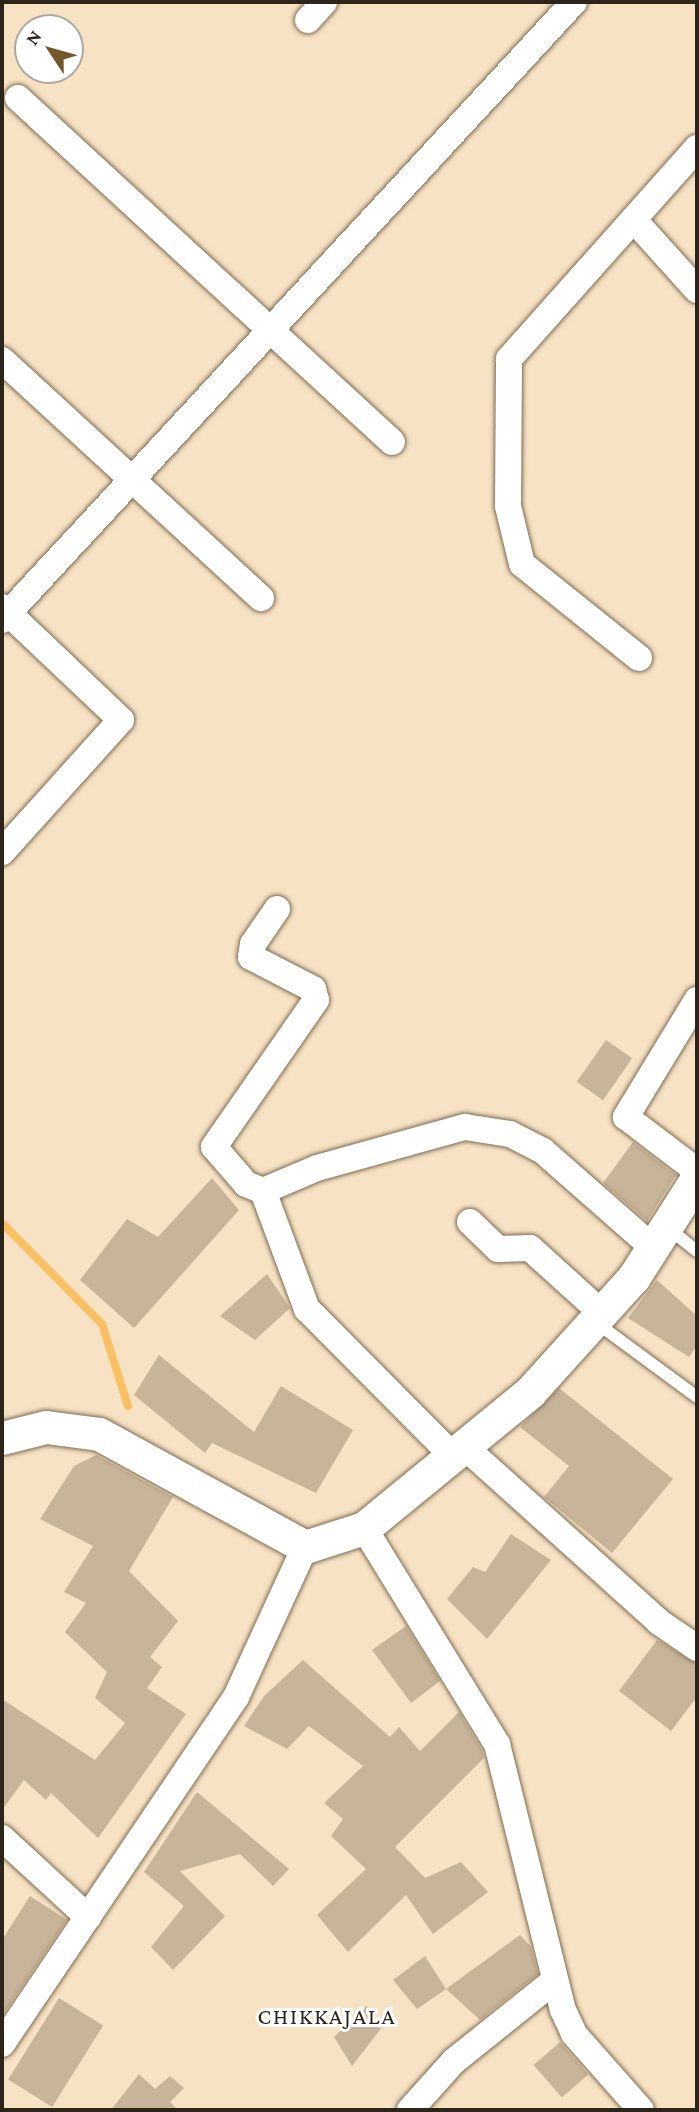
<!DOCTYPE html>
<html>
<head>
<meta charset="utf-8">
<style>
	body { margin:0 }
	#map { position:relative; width:699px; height:2112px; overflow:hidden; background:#f7e2c4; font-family:"Crimson Pro",serif }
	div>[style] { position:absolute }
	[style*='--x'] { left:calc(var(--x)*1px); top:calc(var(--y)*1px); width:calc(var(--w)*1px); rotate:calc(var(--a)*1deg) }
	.stream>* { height:8px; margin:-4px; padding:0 4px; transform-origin:4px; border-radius:4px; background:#f9c064 }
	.building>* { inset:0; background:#c8b498; transform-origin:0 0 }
	.roads { filter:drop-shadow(0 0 2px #7e6c51) drop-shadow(0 0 2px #7e6c51) }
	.service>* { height:12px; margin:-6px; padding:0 6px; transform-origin:6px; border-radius:6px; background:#fff }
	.minor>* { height:26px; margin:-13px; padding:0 13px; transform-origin:13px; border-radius:13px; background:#fff }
	.tertiary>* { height:33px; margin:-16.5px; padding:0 16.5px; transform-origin:16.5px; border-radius:16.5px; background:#fff }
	span { translate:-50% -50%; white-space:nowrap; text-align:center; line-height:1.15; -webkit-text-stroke:6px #fff; paint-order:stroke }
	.quarter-label { font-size:23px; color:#2d251a; letter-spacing:2px }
	.frame { position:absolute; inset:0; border:4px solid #2d251a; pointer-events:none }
	.north { position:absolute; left:14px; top:14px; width:70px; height:70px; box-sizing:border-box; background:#fff; border:2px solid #aba8a3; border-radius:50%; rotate:306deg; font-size:19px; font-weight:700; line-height:28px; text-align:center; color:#2d251a }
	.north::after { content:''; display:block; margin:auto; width:24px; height:32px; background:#74572a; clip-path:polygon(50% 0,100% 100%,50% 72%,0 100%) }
</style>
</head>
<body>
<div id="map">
	<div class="stream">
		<div style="--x:2;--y:1223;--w:142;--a:45.3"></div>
		<div style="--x:102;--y:1324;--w:86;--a:72.4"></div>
	</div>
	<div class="building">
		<div style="left:606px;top:1040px;width:32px;height:51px;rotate:35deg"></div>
		<div style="clip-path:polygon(633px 1142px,676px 1175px,647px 1221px,603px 1183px)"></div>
		<div style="clip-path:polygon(212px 1178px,239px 1210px,134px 1328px,80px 1280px,127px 1219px,158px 1237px)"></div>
		<div style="clip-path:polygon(267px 1274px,290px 1308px,255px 1340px,220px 1316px)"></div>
		<div style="clip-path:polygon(657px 1280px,697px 1316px,697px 1346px,689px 1357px,628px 1318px)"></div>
		<div style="clip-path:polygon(159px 1355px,254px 1432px,281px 1386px,353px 1430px,316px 1493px,212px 1443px,205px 1453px,134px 1395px)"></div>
		<div style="clip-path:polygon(559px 1388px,673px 1479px,612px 1553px,544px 1497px,569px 1466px,520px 1427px)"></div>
		<div style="clip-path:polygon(96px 1455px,173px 1497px,129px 1571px,178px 1621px,150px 1657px,162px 1667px,147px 1688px,186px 1714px,98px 1838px,51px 1793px,46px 1800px,24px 1780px,2px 1810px,2px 1699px,95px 1760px,125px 1723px,95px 1698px,107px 1672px,65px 1632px,86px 1603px,64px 1592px,93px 1546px,40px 1519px,74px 1466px)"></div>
		<div style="clip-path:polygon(511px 1534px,551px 1560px,487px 1639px,447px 1599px,473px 1567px,485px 1572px)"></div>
		<div style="clip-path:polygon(406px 1626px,440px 1681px,411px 1703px,372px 1650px)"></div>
		<div style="clip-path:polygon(657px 1640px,697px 1664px,697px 1697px,671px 1731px,619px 1691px)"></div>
		<div style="clip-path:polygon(303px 1660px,390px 1737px,399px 1727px,420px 1751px,459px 1712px,482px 1750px,484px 1758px,395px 1847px,425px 1878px,461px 1862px,488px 1892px,433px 1934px,406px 1895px,348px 1952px,317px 1915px,366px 1869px,331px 1836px,343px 1819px,324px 1803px,363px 1766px,309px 1726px,287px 1749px,244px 1726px,264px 1696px)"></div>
		<div style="clip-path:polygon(197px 1792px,289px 1869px,273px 1886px,240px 1854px,180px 1871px,225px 1916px,173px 1970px,151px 1947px,184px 1906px,144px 1872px)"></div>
		<div style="clip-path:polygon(30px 1896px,67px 1920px,2px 2016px,2px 1940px)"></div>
		<div style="clip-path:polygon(520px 1935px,531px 1947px,538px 1974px,480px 2020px,446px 1989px)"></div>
		<div style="clip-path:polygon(425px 1956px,446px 1989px,417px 2009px,393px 1980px)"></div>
		<div style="left:59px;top:1998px;width:52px;height:96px;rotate:32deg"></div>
		<div style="clip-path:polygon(366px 2006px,383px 2026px,352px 2066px,334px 2037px)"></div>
		<div style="left:560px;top:2042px;width:43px;height:35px;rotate:49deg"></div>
		<div style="clip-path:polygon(139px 2074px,155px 2089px,170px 2076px,184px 2088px,170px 2102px,178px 2110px,111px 2110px)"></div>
	</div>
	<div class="roads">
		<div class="service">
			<div style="--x:667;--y:1227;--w:38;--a:39"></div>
			<div style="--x:594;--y:1321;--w:128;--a:36.4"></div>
		</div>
		<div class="minor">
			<div style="--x:308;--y:20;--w:24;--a:-48"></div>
			<div style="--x:18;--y:98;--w:508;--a:42.61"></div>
			<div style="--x:634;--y:220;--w:94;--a:48"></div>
			<div style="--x:2;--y:360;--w:352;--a:42.6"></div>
			<div style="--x:2;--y:607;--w:164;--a:43.5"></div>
			<div style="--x:121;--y:720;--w:178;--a:132"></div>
			<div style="--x:2;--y:620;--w:842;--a:-47.21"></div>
			<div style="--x:639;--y:658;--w:150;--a:-141.2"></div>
			<div style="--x:522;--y:564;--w:60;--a:-103.6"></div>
			<div style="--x:508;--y:506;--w:147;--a:-89.6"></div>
			<div style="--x:509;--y:359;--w:283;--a:-48.3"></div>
			<div style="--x:277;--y:909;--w:42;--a:124.4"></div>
			<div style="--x:253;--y:944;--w:13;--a:99"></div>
			<div style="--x:251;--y:957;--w:70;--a:27.3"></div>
			<div style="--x:313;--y:989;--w:11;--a:75"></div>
			<div style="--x:316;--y:1000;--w:179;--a:124.8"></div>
			<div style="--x:214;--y:1147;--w:49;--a:49.1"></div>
			<div style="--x:246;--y:1184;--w:18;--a:22"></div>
			<div style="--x:263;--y:1191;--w:59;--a:-23.1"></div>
			<div style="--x:317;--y:1168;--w:154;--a:-15.5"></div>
			<div style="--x:465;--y:1127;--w:46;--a:8.8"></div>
			<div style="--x:510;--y:1134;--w:37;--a:27"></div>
			<div style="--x:543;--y:1151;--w:144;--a:41.3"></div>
			<div style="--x:697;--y:1000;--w:137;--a:121.3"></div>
			<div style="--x:626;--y:1117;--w:89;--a:37.3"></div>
			<div style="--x:263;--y:1191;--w:126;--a:69.6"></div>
			<div style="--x:307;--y:1309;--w:210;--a:45.2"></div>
			<div style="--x:470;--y:1222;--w:39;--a:44"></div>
			<div style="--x:498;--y:1249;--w:32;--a:-2"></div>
			<div style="--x:530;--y:1248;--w:97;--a:42.1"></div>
			<div style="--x:466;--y:1448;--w:260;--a:42"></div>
			<div style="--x:659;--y:1622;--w:46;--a:34.4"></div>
			<div style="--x:364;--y:1528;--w:254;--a:58.4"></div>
			<div style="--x:497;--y:1744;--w:274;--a:76.1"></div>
			<div style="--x:563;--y:2010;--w:26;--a:65"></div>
			<div style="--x:574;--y:2034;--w:101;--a:48.6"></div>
			<div style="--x:2;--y:1838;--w:117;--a:42.6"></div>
			<div style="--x:2;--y:2044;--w:419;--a:-56"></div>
			<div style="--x:236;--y:1697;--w:165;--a:-65.3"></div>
			<div style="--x:410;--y:2110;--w:66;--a:-48.1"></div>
			<div style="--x:454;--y:2061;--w:129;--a:-38.7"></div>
		</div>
		<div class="tertiary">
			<div style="--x:2;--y:1438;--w:45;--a:-14"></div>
			<div style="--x:46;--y:1427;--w:53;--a:7.5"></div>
			<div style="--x:99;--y:1434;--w:235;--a:28.7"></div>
			<div style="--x:305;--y:1547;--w:62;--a:-17.9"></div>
			<div style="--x:364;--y:1528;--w:215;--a:-39.3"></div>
			<div style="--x:530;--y:1392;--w:155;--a:-47.9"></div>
			<div style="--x:634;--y:1277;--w:117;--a:-57.5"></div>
		</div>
	</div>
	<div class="quarter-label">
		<span style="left:327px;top:2016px">CHIKKAJALA</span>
	</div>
	<div class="frame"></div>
	<div class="north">N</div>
</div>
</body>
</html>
